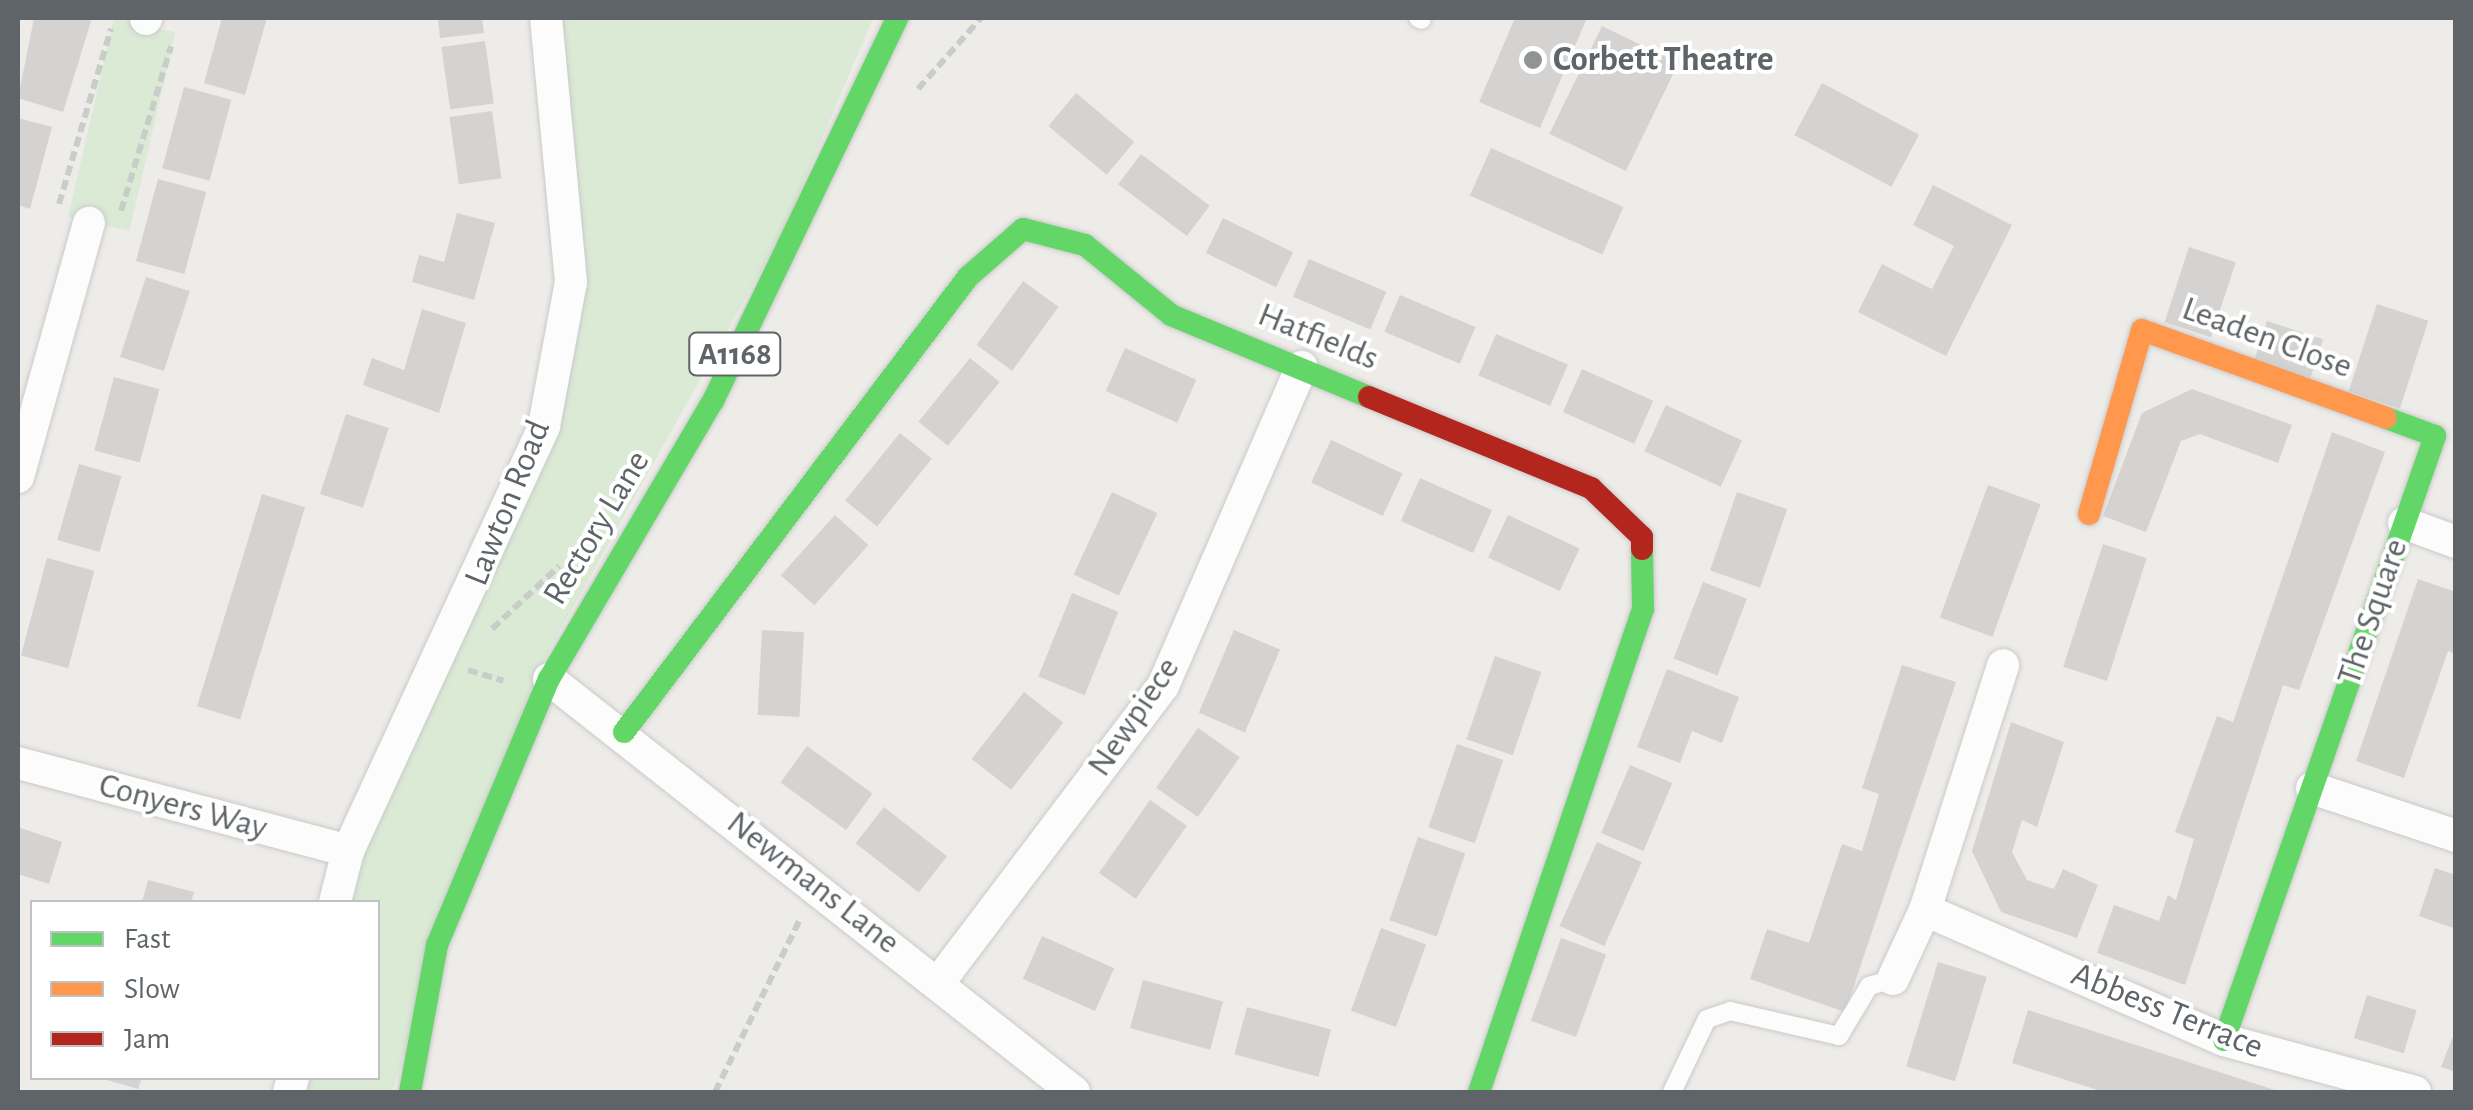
<!DOCTYPE html>
<html>
<head>
<meta charset="utf-8">
<style>
	body { margin:0 }
	#map { position:relative; width:2473px; height:1110px; overflow:hidden; background:#eeece9; font-family:"Alegreya Sans",sans-serif }
	div>[style] { position:absolute }
	[style*='--x'] { left:calc(var(--x)*1px); top:calc(var(--y)*1px); width:calc(var(--w)*1px); rotate:calc(var(--a)*1deg) }
	.green>* { inset:0; background:#daead5; transform-origin:0 0 }
	.building>* { inset:0; background:#d4d3d2; transform-origin:0 0 }
	.path>* { height:6px; margin-top:-3px; transform-origin:0; background:repeating-linear-gradient(90deg,#c8cdca 0 10px,transparent 0 15px) }
	.roads { filter:drop-shadow(0 0 2px #cacaca) drop-shadow(0 0 2px #cacaca) }
	.lane>* { height:18px; margin:-9px; padding:0 9px; transform-origin:9px; border-radius:9px; background:#fcfcfc }
	.street>* { height:32px; margin:-16px; padding:0 16px; transform-origin:16px; border-radius:16px; background:#fcfcfc }
	.fast>* { height:22px; margin:-11px; padding:0 11px; transform-origin:11px; border-radius:11px; background:#63d668 }
	.slow>* { height:22px; margin:-11px; padding:0 11px; transform-origin:11px; border-radius:11px; background:#ff974d }
	.jam>* { height:22px; margin:-11px; padding:0 11px; transform-origin:11px; border-radius:11px; background:#b3261e }
	.dots>* { width:28px; height:28px; translate:-50% -50%; box-sizing:border-box; border:5px solid #fff; border-radius:50% }
	span { translate:-50% -50%; white-space:nowrap; text-align:center; line-height:1.15; -webkit-text-stroke:8px #fff; paint-order:stroke }
	.shield-label span { padding:2px 8px; background:#fff; border:2px solid; border-radius:8px; -webkit-text-stroke-width:0 }
	.shield-label { font-size:32px; color:#5e6467; font-weight:700 }
	.poi-label { font-size:35px; color:#5e6467; font-weight:700 }
	.left { translate:0 -50%; text-align:left }
	.street-label { font-size:35px; color:#5e6467 }
	.frame { position:absolute; inset:0; border:20px solid #5e6467; pointer-events:none }
	.legend { position:absolute; left:30px; top:900px; width:350px; height:180px; box-sizing:border-box; background:#fff; border:2px solid #bfc1c2; margin:0; padding:12px 18px; list-style:none; font-size:30px; color:#5e6467 }
	.legend li { display:flex; align-items:center; gap:20px; height:50px }
	.legend b { width:50px; border:2px solid #bfc1c2 }
</style>
</head>
<body>
<div id="map">
	<div class="green">
		<div style="left:114px;top:18px;width:63px;height:204px;rotate:13deg"></div>
		<div style="clip-path:polygon(546px 18px,873px 18px,783px 231px,538px 670px,392px 1092px,289px 1092px,293px 1078px,378px 1078px,378px 902px,335px 902px,544px 426px,571px 282px)"></div>
	</div>
	<div class="building">
		<div style="clip-path:polygon(34px 18px,92px 18px,63px 112px,18px 98px)"></div>
		<div style="clip-path:polygon(222px 18px,267px 18px,245px 95px,204px 83px)"></div>
		<div style="clip-path:polygon(438px 18px,482px 18px,484px 33px,440px 38px)"></div>
		<div style="clip-path:polygon(1515px 18px,1587px 18px,1540px 128px,1479px 102px)"></div>
		<div style="left:1602px;top:26px;width:85px;height:120px;rotate:26deg"></div>
		<div style="left:485px;top:41px;width:63px;height:44px;rotate:82deg"></div>
		<div style="left:1822px;top:83px;width:110px;height:59px;rotate:28deg"></div>
		<div style="left:184px;top:87px;width:49px;height:84px;rotate:15deg"></div>
		<div style="left:1076px;top:93px;width:76px;height:43px;rotate:40deg"></div>
		<div style="left:492px;top:111px;width:68px;height:43px;rotate:82deg"></div>
		<div style="clip-path:polygon(18px 118px,52px 127px,30px 209px,18px 205px)"></div>
		<div style="left:1491px;top:148px;width:145px;height:52px;rotate:24deg"></div>
		<div style="left:1141px;top:154px;width:86px;height:38px;rotate:37deg"></div>
		<div style="left:158px;top:179px;width:50px;height:85px;rotate:15deg"></div>
		<div style="clip-path:polygon(1933px 185px,2012px 225px,1946px 356px,1858px 312px,1882px 264px,1932px 289px,1954px 246px,1913px 225px)"></div>
		<div style="clip-path:polygon(457px 213px,495px 223px,474px 300px,412px 282px,419px 255px,444px 262px)"></div>
		<div style="left:1223px;top:218px;width:78px;height:39px;rotate:26deg"></div>
		<div style="left:2189px;top:247px;width:49px;height:79px;rotate:18deg"></div>
		<div style="left:1309px;top:259px;width:84px;height:41px;rotate:23deg"></div>
		<div style="left:146px;top:277px;width:46px;height:84px;rotate:18deg"></div>
		<div style="left:1023px;top:281px;width:44px;height:79px;rotate:36deg"></div>
		<div style="left:1400px;top:295px;width:82px;height:40px;rotate:23deg"></div>
		<div style="left:2377px;top:304px;width:54px;height:92px;rotate:18deg"></div>
		<div style="clip-path:polygon(422px 309px,466px 323px,439px 413px,363px 385px,372px 358px,404px 370px)"></div>
		<div style="left:2267px;top:321px;width:59px;height:41px;rotate:18deg"></div>
		<div style="left:1496px;top:334px;width:78px;height:45px;rotate:23deg"></div>
		<div style="left:1125px;top:348px;width:78px;height:47px;rotate:24deg"></div>
		<div style="left:970px;top:358px;width:38px;height:82px;rotate:39deg"></div>
		<div style="left:1582px;top:369px;width:78px;height:47px;rotate:24deg"></div>
		<div style="left:114px;top:377px;width:47px;height:76px;rotate:15deg"></div>
		<div style="clip-path:polygon(2192px 389px,2292px 425px,2278px 463px,2200px 434px,2181px 441px,2146px 532px,2103px 516px,2142px 413px)"></div>
		<div style="left:1666px;top:405px;width:84px;height:51px;rotate:25deg"></div>
		<div style="left:346px;top:414px;width:45px;height:84px;rotate:18deg"></div>
		<div style="clip-path:polygon(2332px 432px,2385px 452px,2299px 690px,2283px 685px,2185px 985px,2097px 953px,2114px 905px,2159px 921px,2168px 895px,2176px 900px,2194px 839px,2175px 832px,2217px 716px,2233px 722px)"></div>
		<div style="left:900px;top:433px;width:41px;height:87px;rotate:39deg"></div>
		<div style="left:1331px;top:440px;width:79px;height:47px;rotate:25deg"></div>
		<div style="left:79px;top:464px;width:44px;height:79px;rotate:16deg"></div>
		<div style="left:1420px;top:478px;width:79px;height:47px;rotate:24deg"></div>
		<div style="left:1988px;top:485px;width:56px;height:141px;rotate:20deg"></div>
		<div style="left:1112px;top:492px;width:50px;height:91px;rotate:25deg"></div>
		<div style="left:1737px;top:492px;width:53px;height:83px;rotate:19deg"></div>
		<div style="left:262px;top:494px;width:45px;height:222px;rotate:17deg"></div>
		<div style="left:835px;top:515px;width:45px;height:81px;rotate:42deg"></div>
		<div style="left:1508px;top:515px;width:79px;height:47px;rotate:25deg"></div>
		<div style="left:2103px;top:544px;width:46px;height:129px;rotate:18deg"></div>
		<div style="left:47px;top:558px;width:49px;height:101px;rotate:15deg"></div>
		<div style="clip-path:polygon(2418px 579px,2456px 592px,2456px 654px,2448px 651px,2404px 778px,2356px 761px)"></div>
		<div style="left:1703px;top:582px;width:47px;height:82px;rotate:21deg"></div>
		<div style="left:1072px;top:593px;width:50px;height:90px;rotate:22deg"></div>
		<div style="left:762px;top:630px;width:42px;height:85px;rotate:3deg"></div>
		<div style="left:1234px;top:630px;width:50px;height:90px;rotate:23deg"></div>
		<div style="left:1495px;top:656px;width:49px;height:88px;rotate:19deg"></div>
		<div style="clip-path:polygon(1902px 665px,1956px 682px,1845px 1012px,1750px 979px,1767px 929px,1809px 943px,1842px 844px,1862px 851px,1879px 794px,1862px 788px)"></div>
		<div style="clip-path:polygon(1667px 669px,1739px 697px,1722px 743px,1692px 731px,1680px 763px,1637px 747px)"></div>
		<div style="left:1024px;top:692px;width:50px;height:85px;rotate:38deg"></div>
		<div style="clip-path:polygon(2011px 722px,2064px 742px,2037px 827px,2022px 820px,2012px 852px,2027px 880px,2054px 889px,2063px 869px,2098px 885px,2077px 938px,2001px 912px,1972px 851px)"></div>
		<div style="left:1198px;top:728px;width:51px;height:73px;rotate:35deg"></div>
		<div style="left:1457px;top:744px;width:49px;height:88px;rotate:19deg"></div>
		<div style="left:807px;top:746px;width:81px;height:45px;rotate:36deg"></div>
		<div style="left:1630px;top:765px;width:46px;height:74px;rotate:23deg"></div>
		<div style="left:1150px;top:800px;width:45px;height:89px;rotate:35deg"></div>
		<div style="left:884px;top:807px;width:80px;height:46px;rotate:38deg"></div>
		<div style="clip-path:polygon(18px 827px,62px 842px,49px 884px,18px 874px)"></div>
		<div style="left:1418px;top:837px;width:50px;height:88px;rotate:19deg"></div>
		<div style="left:1597px;top:842px;width:49px;height:92px;rotate:24deg"></div>
		<div style="clip-path:polygon(2435px 868px,2456px 875px,2456px 929px,2419px 916px)"></div>
		<div style="clip-path:polygon(148px 880px,194px 892px,191px 902px,142px 902px)"></div>
		<div style="left:1381px;top:928px;width:48px;height:88px;rotate:20deg"></div>
		<div style="left:1042px;top:936px;width:79px;height:47px;rotate:24deg"></div>
		<div style="left:1561px;top:938px;width:48px;height:88px;rotate:20deg"></div>
		<div style="left:1938px;top:962px;width:51px;height:109px;rotate:17deg"></div>
		<div style="left:1143px;top:980px;width:83px;height:50px;rotate:15deg"></div>
		<div style="left:2367px;top:995px;width:52px;height:45px;rotate:17deg"></div>
		<div style="left:1247px;top:1007px;width:87px;height:49px;rotate:15deg"></div>
		<div style="clip-path:polygon(2028px 1010px,2281px 1092px,2104px 1092px,2012px 1063px)"></div>
		<div style="clip-path:polygon(2456px 1028px,2456px 1072px,2441px 1067px)"></div>
		<div style="clip-path:polygon(100px 1078px,142px 1078px,138px 1089px)"></div>
	</div>
	<div class="path">
		<div style="--x:918;--y:89;--w:95;--a:-48.4"></div>
		<div style="--x:59;--y:204;--w:183;--a:-73.5"></div>
		<div style="--x:121;--y:211;--w:172;--a:-73.1"></div>
		<div style="--x:492;--y:629;--w:92;--a:-43.2"></div>
		<div style="--x:468;--y:670;--w:37;--a:17"></div>
		<div style="--x:715;--y:1092;--w:193;--a:-63.8"></div>
	</div>
	<div class="roads">
		<div class="lane">
			<div style="--x:1418;--y:18;--w:4;--a:27"></div>
			<div style="--x:1672;--y:1092;--w:81;--a:-64.4"></div>
			<div style="--x:1707;--y:1019;--w:24;--a:-19"></div>
			<div style="--x:1730;--y:1011;--w:112;--a:12.9"></div>
			<div style="--x:1839;--y:1036;--w:58;--a:-59"></div>
			<div style="--x:1869;--y:986;--w:25;--a:-16"></div>
		</div>
		<div class="street">
			<div style="--x:146;--y:19;--w:1;--a:-90"></div>
			<div style="--x:18;--y:477;--w:264;--a:-74.4"></div>
			<div style="--x:2404;--y:523;--w:55;--a:20.1"></div>
			<div style="--x:549;--y:679;--w:668;--a:38.19"></div>
			<div style="--x:18;--y:763;--w:342;--a:14.9"></div>
			<div style="--x:2312;--y:788;--w:152;--a:18.4"></div>
			<div style="--x:335;--y:902;--w:53;--a:-75.7"></div>
			<div style="--x:348;--y:851;--w:468;--a:-65.2"></div>
			<div style="--x:544;--y:426;--w:147;--a:-79.4"></div>
			<div style="--x:571;--y:282;--w:265;--a:-95.4"></div>
			<div style="--x:1925;--y:910;--w:326;--a:23.5"></div>
			<div style="--x:2224;--y:1040;--w:198;--a:15.2"></div>
			<div style="--x:1893;--y:979;--w:76;--a:-65.1"></div>
			<div style="--x:1925;--y:910;--w:257;--a:-72.3"></div>
			<div style="--x:939;--y:982;--w:371;--a:-52.9"></div>
			<div style="--x:1163;--y:686;--w:348;--a:-66.5"></div>
			<div style="--x:289;--y:1092;--w:15;--a:-74"></div>
		</div>
		<div class="fast">
			<div style="--x:624;--y:732;--w:570;--a:-52.91"></div>
			<div style="--x:968;--y:277;--w:73;--a:-41.1"></div>
			<div style="--x:1023;--y:229;--w:64;--a:14.5"></div>
			<div style="--x:1085;--y:245;--w:111;--a:39.1"></div>
			<div style="--x:1171;--y:315;--w:214;--a:22.5"></div>
			<div style="--x:2224;--y:1040;--w:640;--a:-70.74"></div>
			<div style="--x:2435;--y:436;--w:52;--a:-159.8"></div>
			<div style="--x:410;--y:1092;--w:149;--a:-79.6"></div>
			<div style="--x:437;--y:945;--w:289;--a:-67.2"></div>
			<div style="--x:549;--y:679;--w:323;--a:-59.5"></div>
			<div style="--x:713;--y:401;--w:425;--a:-64.3"></div>
			<div style="--x:1479;--y:1092;--w:510;--a:-71.25"></div>
			<div style="--x:1643;--y:609;--w:60;--a:-91"></div>
		</div>
		<div class="slow">
			<div style="--x:2089;--y:514;--w:191;--a:-73.9"></div>
			<div style="--x:2142;--y:330;--w:259;--a:19.8"></div>
		</div>
		<div class="jam">
			<div style="--x:1369;--y:397;--w:240;--a:22.3"></div>
			<div style="--x:1591;--y:488;--w:71;--a:43.9"></div>
			<div style="--x:1642;--y:537;--w:12;--a:90"></div>
		</div>
	</div>
	<div class="dots">
		<div style="left:1533px;top:60px;background:#909494"></div>
	</div>
	<div class="shield-label">
		<span style="left:735px;top:354px">A1168</span>
	</div>
	<div class="poi-label">
		<span class="left" style="left:1553px;top:60px">Corbett Theatre</span>
	</div>
	<div class="street-label">
		<span style="left:1318px;top:337px;rotate:22deg">Hatfields</span>
		<span style="left:2267px;top:338px;rotate:20deg">Leaden Close</span>
		<span style="left:508px;top:503px;rotate:-68deg">Lawton Road</span>
		<span style="left:597px;top:528px;rotate:-59deg">Rectory Lane</span>
		<span style="left:2373px;top:612px;rotate:-71deg">The Square</span>
		<span style="left:1134px;top:717px;rotate:-56deg">Newpiece</span>
		<span style="left:183px;top:807px;rotate:15deg">Conyers Way</span>
		<span style="left:813px;top:883px;rotate:38deg">Newmans Lane</span>
		<span style="left:2167px;top:1011px;rotate:22deg">Abbess Terrace</span>
	</div>
	<div class="frame"></div>
	<ul class="legend">
	<li><b style="height:12px;background:#63d668"></b>Fast</li>
	<li><b style="height:12px;background:#ff974d"></b>Slow</li>
	<li><b style="height:12px;background:#b3261e"></b>Jam</li>
	</ul>
</div>
</body>
</html>
